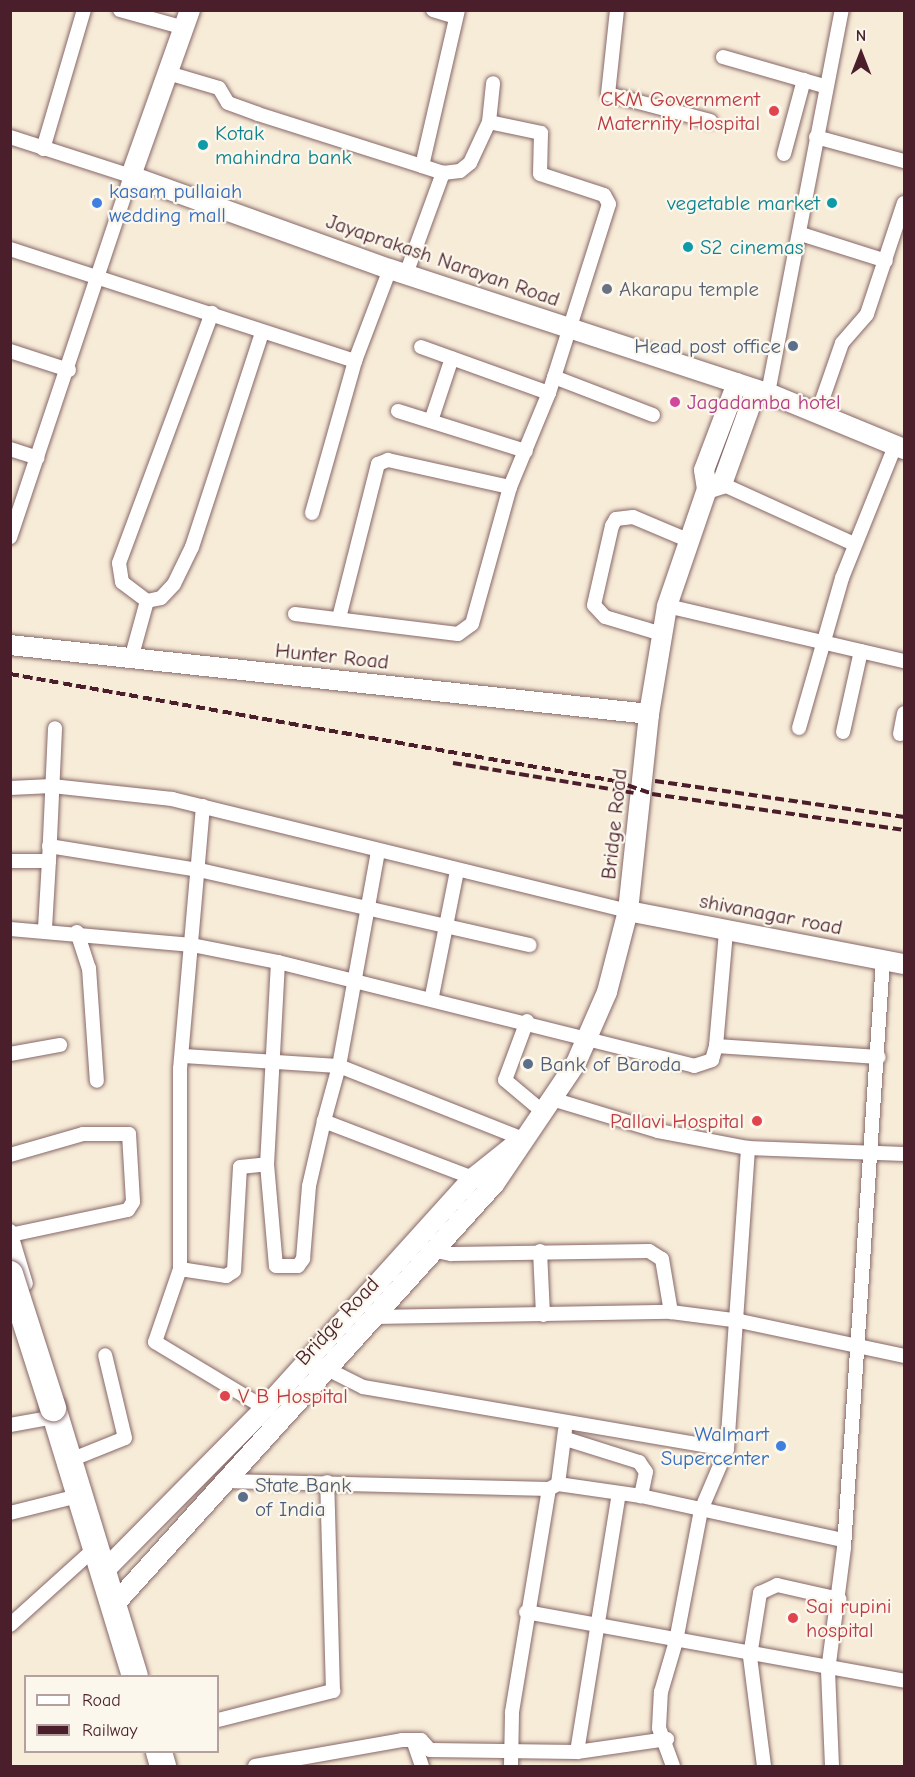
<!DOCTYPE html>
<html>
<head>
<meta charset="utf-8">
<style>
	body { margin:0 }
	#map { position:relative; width:915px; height:1777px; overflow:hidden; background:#f7ecd8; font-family:"Comic Neue",sans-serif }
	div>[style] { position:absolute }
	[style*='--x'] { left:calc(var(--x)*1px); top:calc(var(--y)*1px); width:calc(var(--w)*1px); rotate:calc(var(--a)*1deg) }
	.roads { filter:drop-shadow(0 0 2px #876768) drop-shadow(0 0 2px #876768) }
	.street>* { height:14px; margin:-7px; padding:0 7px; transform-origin:7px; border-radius:7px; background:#fff }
	.secondary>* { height:20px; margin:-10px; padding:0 10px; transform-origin:10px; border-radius:10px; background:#fff }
	.highway>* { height:26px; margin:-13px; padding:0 13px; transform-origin:13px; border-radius:13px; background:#fff }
	.rail>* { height:4px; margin-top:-2px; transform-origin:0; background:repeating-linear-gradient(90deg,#4a1f2b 0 9px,transparent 0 13.5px) }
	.bridges { filter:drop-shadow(0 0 2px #876768) drop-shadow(0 0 2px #876768) }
	.highway-bridge>* { height:26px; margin:-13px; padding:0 13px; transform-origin:13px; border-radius:13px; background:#fff }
	.dots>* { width:16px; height:16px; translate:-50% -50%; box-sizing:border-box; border:3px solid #fbf7ec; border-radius:50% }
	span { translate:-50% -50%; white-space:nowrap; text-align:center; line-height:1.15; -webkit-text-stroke:4.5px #fbf7ec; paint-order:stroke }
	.health-label { font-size:21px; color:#be3a42 }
	.right { translate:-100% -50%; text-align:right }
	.left { translate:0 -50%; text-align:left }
	.culture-label { font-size:21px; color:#0d838f }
	.shop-label { font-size:21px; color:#366cbe }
	.street-label { font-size:21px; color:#4a1f2b }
	.worship-label { font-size:21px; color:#5b616d }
	.service-label { font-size:21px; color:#4e5e75 }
	.hotel-label { font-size:21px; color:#b23c85 }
	.frame { position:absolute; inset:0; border:12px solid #4a1f2b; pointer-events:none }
	.legend { position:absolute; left:24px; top:1675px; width:195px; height:78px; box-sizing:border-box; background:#fbf7ec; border:2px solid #b4a19f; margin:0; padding:8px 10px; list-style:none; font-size:18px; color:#4a1f2b }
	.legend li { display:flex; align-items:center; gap:12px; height:30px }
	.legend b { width:30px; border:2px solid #b4a19f }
	.north { position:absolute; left:831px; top:24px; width:60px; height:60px; -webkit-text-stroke:4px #fbf7ec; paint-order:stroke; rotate:0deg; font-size:16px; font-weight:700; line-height:24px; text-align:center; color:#4a1f2b }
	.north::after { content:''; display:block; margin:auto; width:21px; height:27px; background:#4a1f2b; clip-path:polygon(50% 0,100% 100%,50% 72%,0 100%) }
</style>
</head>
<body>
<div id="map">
	<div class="roads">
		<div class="street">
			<div style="--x:120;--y:10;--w:67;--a:15.5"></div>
			<div style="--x:433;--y:10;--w:24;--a:17"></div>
			<div style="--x:458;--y:10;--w:160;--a:103"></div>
			<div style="--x:422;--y:166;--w:22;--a:18"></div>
			<div style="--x:443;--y:173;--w:17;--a:-7"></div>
			<div style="--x:460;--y:171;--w:13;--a:-39"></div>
			<div style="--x:470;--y:163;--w:45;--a:-65.1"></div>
			<div style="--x:489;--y:122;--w:39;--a:-84"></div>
			<div style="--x:617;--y:10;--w:84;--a:96.1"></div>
			<div style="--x:608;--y:94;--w:106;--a:14.8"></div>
			<div style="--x:723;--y:57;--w:105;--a:16"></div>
			<div style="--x:168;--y:73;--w:53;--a:16.4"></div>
			<div style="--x:219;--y:88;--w:17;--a:59"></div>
			<div style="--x:228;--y:103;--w:32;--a:20"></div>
			<div style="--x:258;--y:114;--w:172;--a:17.6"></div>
			<div style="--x:10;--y:137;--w:127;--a:17.9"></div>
			<div style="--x:131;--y:176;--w:381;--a:108.5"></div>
			<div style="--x:816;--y:137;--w:91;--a:15.3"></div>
			<div style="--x:43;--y:149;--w:145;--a:-73.6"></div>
			<div style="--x:784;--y:154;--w:77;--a:-74.9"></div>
			<div style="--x:801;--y:234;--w:89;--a:17.6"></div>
			<div style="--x:10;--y:249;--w:363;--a:18"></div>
			<div style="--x:355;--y:361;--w:98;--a:-69.2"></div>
			<div style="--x:406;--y:274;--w:108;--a:-69.9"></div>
			<div style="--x:421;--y:347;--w:136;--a:19.8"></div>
			<div style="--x:10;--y:351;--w:62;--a:17.9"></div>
			<div style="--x:554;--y:377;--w:106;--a:21"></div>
			<div style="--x:768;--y:393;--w:390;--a:-79.1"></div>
			<div style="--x:398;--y:411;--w:134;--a:17.4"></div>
			<div style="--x:818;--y:412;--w:73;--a:-70.8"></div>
			<div style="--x:842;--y:343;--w:38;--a:-49"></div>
			<div style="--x:867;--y:314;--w:117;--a:-71.6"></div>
			<div style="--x:431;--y:421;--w:66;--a:-71.6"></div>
			<div style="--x:10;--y:449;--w:29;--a:18"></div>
			<div style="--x:722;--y:484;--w:145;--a:24.4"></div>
			<div style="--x:312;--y:513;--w:158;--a:-74.2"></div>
			<div style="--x:147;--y:601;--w:31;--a:-143"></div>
			<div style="--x:122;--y:582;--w:19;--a:-99"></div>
			<div style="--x:119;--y:563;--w:267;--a:-69.6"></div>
			<div style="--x:667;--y:606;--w:243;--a:13.1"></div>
			<div style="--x:295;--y:614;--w:164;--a:7"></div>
			<div style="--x:458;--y:634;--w:17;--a:-36"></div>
			<div style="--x:472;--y:624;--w:142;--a:-74.5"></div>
			<div style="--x:510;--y:487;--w:102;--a:-67.5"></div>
			<div style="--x:549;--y:393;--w:198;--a:-72.4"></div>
			<div style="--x:609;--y:204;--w:10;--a:-119"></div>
			<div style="--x:604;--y:195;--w:67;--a:-161.8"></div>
			<div style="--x:540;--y:174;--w:41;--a:-88.6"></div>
			<div style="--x:541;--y:133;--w:53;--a:-168.1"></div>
			<div style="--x:339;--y:618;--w:159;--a:-75.8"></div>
			<div style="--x:378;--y:464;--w:11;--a:-22"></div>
			<div style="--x:388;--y:460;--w:125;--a:12.5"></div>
			<div style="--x:662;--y:634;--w:59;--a:-163.4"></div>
			<div style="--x:605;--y:617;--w:16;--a:-133"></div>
			<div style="--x:594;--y:605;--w:81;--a:-77.2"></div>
			<div style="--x:612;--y:526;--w:8;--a:-60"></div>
			<div style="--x:616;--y:519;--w:17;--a:-7"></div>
			<div style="--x:633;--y:517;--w:56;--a:22.9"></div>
			<div style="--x:131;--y:659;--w:60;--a:-74.6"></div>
			<div style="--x:147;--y:601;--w:14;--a:-12"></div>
			<div style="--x:161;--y:598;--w:19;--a:-47"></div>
			<div style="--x:174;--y:584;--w:41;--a:-64.1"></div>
			<div style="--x:192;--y:547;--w:225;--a:-71.9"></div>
			<div style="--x:799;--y:728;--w:156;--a:-74"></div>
			<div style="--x:842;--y:578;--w:142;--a:-68.1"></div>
			<div style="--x:843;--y:732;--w:83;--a:-77.5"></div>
			<div style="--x:900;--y:734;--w:21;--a:-79"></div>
			<div style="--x:10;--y:788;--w:42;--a:-2.7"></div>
			<div style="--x:52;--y:786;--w:121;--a:6.2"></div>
			<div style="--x:172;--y:799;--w:470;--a:13.8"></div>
			<div style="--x:203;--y:806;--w:264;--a:95"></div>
			<div style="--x:180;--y:1069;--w:200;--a:90"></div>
			<div style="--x:180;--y:1269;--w:77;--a:108.9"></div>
			<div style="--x:155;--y:1342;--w:128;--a:31"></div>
			<div style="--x:49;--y:846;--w:152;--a:9.1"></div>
			<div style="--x:199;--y:870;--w:339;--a:12.8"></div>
			<div style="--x:10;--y:861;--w:39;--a:0"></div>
			<div style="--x:49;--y:861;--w:133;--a:-87.4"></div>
			<div style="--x:45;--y:928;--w:67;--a:-86.6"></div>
			<div style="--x:10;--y:929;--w:183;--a:5"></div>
			<div style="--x:192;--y:945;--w:88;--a:11.2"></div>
			<div style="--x:278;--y:962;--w:429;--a:14"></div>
			<div style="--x:694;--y:1066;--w:19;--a:-18"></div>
			<div style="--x:712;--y:1060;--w:15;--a:-74"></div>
			<div style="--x:716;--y:1046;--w:115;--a:-85"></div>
			<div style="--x:77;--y:932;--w:38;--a:72"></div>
			<div style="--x:89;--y:968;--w:113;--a:86"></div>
			<div style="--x:278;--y:962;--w:202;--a:93.1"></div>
			<div style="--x:267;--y:1164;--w:102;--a:85"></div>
			<div style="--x:276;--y:1266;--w:22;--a:0"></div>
			<div style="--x:298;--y:1266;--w:9;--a:-54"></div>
			<div style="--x:303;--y:1259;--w:73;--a:-85.3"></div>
			<div style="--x:309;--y:1186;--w:67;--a:-77"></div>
			<div style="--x:432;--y:996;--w:127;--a:-78.7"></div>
			<div style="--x:527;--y:1021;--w:63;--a:110.4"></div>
			<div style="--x:505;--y:1080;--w:50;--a:40.1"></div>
			<div style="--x:716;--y:1046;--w:163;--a:3.9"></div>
			<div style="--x:10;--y:1054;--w:51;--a:-10.2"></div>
			<div style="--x:183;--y:1056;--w:156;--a:3.7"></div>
			<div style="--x:339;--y:1066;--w:218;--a:-79.7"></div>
			<div style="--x:552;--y:1099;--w:111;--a:16.8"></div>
			<div style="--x:658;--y:1131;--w:92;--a:10.7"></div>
			<div style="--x:748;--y:1148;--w:156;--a:2.2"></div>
			<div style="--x:10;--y:1155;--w:76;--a:-16"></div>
			<div style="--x:83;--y:1134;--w:46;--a:0"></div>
			<div style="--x:129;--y:1134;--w:68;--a:86.6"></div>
			<div style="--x:133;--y:1202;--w:9;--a:122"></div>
			<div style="--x:128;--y:1210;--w:121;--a:168"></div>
			<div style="--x:473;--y:1178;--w:160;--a:-159.1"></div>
			<div style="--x:324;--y:1121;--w:57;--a:-74.7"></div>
			<div style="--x:339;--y:1066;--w:196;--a:21.6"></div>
			<div style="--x:10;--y:1231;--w:55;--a:73.2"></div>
			<div style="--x:427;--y:1249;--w:25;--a:12"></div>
			<div style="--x:451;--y:1254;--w:198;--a:-0.9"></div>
			<div style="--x:649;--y:1251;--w:15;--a:32"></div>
			<div style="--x:662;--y:1259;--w:54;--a:80.4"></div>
			<div style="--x:540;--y:1251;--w:64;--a:87.3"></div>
			<div style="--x:180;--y:1269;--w:47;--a:8.7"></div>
			<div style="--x:226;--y:1276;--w:9;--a:-32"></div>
			<div style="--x:234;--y:1271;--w:104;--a:-86.7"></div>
			<div style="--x:240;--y:1167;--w:27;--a:-6"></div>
			<div style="--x:374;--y:1317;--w:297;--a:-1"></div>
			<div style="--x:671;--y:1312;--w:70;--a:7.4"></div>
			<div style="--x:740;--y:1321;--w:168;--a:12"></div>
			<div style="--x:319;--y:1365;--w:49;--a:26.6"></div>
			<div style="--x:363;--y:1387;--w:369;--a:9.7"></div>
			<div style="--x:10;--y:1425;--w:46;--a:-10.1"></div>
			<div style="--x:566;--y:1439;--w:77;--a:17.5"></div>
			<div style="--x:639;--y:1462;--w:12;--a:55"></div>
			<div style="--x:646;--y:1472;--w:25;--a:102"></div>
			<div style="--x:68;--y:1461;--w:61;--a:-22"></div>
			<div style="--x:125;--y:1438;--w:85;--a:-103.5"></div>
			<div style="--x:225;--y:1481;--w:324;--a:1.4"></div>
			<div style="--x:549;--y:1489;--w:10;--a:-29"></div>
			<div style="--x:558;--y:1484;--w:84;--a:8.2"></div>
			<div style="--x:641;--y:1496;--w:207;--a:12.3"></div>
			<div style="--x:558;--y:1484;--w:54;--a:-82.6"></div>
			<div style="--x:10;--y:1513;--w:70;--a:-14"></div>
			<div style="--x:526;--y:1612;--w:384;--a:10.3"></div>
			<div style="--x:10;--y:1625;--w:112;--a:-42.1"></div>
			<div style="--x:218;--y:1720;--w:119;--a:-14.2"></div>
			<div style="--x:333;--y:1691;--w:209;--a:-91.6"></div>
			<div style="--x:413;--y:1740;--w:28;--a:71"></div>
			<div style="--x:577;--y:1752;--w:262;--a:-80.8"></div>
			<div style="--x:255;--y:1766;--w:149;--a:-10"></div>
			<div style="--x:402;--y:1740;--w:19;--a:0"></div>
			<div style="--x:421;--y:1740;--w:13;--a:48"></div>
			<div style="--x:430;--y:1750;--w:147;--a:0.8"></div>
			<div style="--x:577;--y:1752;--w:91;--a:-8.2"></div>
			<div style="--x:511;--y:1766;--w:54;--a:-88.9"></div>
			<div style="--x:512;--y:1712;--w:226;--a:-80.6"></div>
			<div style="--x:673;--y:1766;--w:40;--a:-110.2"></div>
			<div style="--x:659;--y:1728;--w:36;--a:-87"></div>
			<div style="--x:661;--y:1692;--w:53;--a:-73.6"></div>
			<div style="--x:676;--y:1641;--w:133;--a:-79.2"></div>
			<div style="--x:701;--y:1510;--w:66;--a:-66.9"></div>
			<div style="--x:727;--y:1449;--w:302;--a:-86"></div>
			<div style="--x:764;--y:1766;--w:111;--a:-97.3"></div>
			<div style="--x:750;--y:1656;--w:64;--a:-81"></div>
			<div style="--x:760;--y:1593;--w:19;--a:-25"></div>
			<div style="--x:777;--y:1585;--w:64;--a:12.7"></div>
			<div style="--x:832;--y:1766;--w:95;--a:-92.4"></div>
			<div style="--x:828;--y:1671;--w:125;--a:-82.6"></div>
			<div style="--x:844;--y:1547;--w:588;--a:-86.2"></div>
		</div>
		<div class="secondary">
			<div style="--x:190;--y:10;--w:176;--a:109.6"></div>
			<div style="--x:131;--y:176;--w:275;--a:19.8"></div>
			<div style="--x:390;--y:269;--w:398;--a:18.2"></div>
			<div style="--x:768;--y:393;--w:147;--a:22.4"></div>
			<div style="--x:707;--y:489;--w:16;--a:-18"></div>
			<div style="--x:722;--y:484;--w:100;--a:-70.1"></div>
			<div style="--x:707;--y:489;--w:19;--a:-99"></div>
			<div style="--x:704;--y:470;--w:93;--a:-69.2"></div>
			<div style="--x:10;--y:645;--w:643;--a:6.16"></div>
			<div style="--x:628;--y:911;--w:281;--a:10.9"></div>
			<div style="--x:101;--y:1574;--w:233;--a:-45.3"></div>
			<div style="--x:265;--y:1408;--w:310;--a:-47.9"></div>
			<div style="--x:473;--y:1178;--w:56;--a:-38.5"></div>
			<div style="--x:112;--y:1607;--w:571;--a:-47.91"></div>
			<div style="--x:495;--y:1183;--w:145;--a:-56"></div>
			<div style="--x:576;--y:1063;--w:77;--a:-66.4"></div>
			<div style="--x:607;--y:992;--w:84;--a:-75.5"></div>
			<div style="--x:628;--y:911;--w:198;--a:-83.9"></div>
			<div style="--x:649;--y:714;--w:109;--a:-80.5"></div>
			<div style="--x:667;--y:606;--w:124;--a:-71.1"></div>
		</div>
		<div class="highway">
			<div style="--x:53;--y:1408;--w:280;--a:73"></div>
			<div style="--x:159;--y:1752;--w:15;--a:74"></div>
		</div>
	</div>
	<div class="rail">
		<div style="--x:10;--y:674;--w:614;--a:10.03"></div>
		<div style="--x:615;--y:781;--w:39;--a:19"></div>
		<div style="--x:652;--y:794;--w:255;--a:8.1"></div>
		<div style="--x:453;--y:763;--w:183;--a:9.4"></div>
		<div style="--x:655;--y:781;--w:252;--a:8.2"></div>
	</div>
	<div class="bridges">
		<div class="highway-bridge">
			<div style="--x:10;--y:1274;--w:141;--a:72.2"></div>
		</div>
	</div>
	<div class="dots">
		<div style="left:774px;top:111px;background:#e0444e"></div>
		<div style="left:203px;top:145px;background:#0f9aa8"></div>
		<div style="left:97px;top:203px;background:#3f7fe0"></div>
		<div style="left:832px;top:203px;background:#0f9aa8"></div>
		<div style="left:688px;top:247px;background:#0f9aa8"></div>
		<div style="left:607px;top:289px;background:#6b7280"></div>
		<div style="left:793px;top:346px;background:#5c6f8a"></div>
		<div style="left:675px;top:402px;background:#d1479c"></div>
		<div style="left:528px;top:1064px;background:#5c6f8a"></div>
		<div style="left:757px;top:1121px;background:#e0444e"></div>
		<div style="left:225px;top:1396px;background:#e0444e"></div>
		<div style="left:781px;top:1446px;background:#3f7fe0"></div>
		<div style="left:243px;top:1497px;background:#5c6f8a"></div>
		<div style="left:793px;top:1618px;background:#e0444e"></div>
	</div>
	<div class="health-label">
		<span class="right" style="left:760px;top:111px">CKM Government<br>Maternity Hospital</span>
		<span class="right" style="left:744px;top:1121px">Pallavi Hospital</span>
		<span class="left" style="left:238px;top:1396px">V B Hospital</span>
		<span class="left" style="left:806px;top:1618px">Sai rupini<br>hospital</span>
	</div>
	<div class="culture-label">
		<span class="left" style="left:215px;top:145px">Kotak<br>mahindra bank</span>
		<span class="right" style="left:820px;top:203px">vegetable market</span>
		<span class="left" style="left:700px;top:247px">S2 cinemas</span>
	</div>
	<div class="shop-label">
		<span class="left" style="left:109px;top:203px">kasam pullaiah<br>wedding mall</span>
		<span class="right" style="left:769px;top:1446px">Walmart<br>Supercenter</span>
	</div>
	<div class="street-label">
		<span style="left:443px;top:260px;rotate:19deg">Jayaprakash Narayan Road</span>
		<span style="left:332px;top:656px;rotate:6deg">Hunter Road</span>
		<span style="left:614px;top:824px;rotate:-84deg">Bridge Road</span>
		<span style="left:771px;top:914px;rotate:11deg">shivanagar road</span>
		<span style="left:337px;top:1321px;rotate:-47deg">Bridge Road</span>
	</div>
	<div class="worship-label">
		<span class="left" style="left:619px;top:289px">Akarapu temple</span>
	</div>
	<div class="service-label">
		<span class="right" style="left:781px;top:346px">Head post office</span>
		<span class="left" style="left:540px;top:1064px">Bank of Baroda</span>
		<span class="left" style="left:255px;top:1497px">State Bank<br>of India</span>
	</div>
	<div class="hotel-label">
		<span class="left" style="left:687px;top:402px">Jagadamba hotel</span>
	</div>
	<div class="frame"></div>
	<ul class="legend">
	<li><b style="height:8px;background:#fff"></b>Road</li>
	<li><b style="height:8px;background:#4a1f2b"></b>Railway</li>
	</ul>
	<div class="north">N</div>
</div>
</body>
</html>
